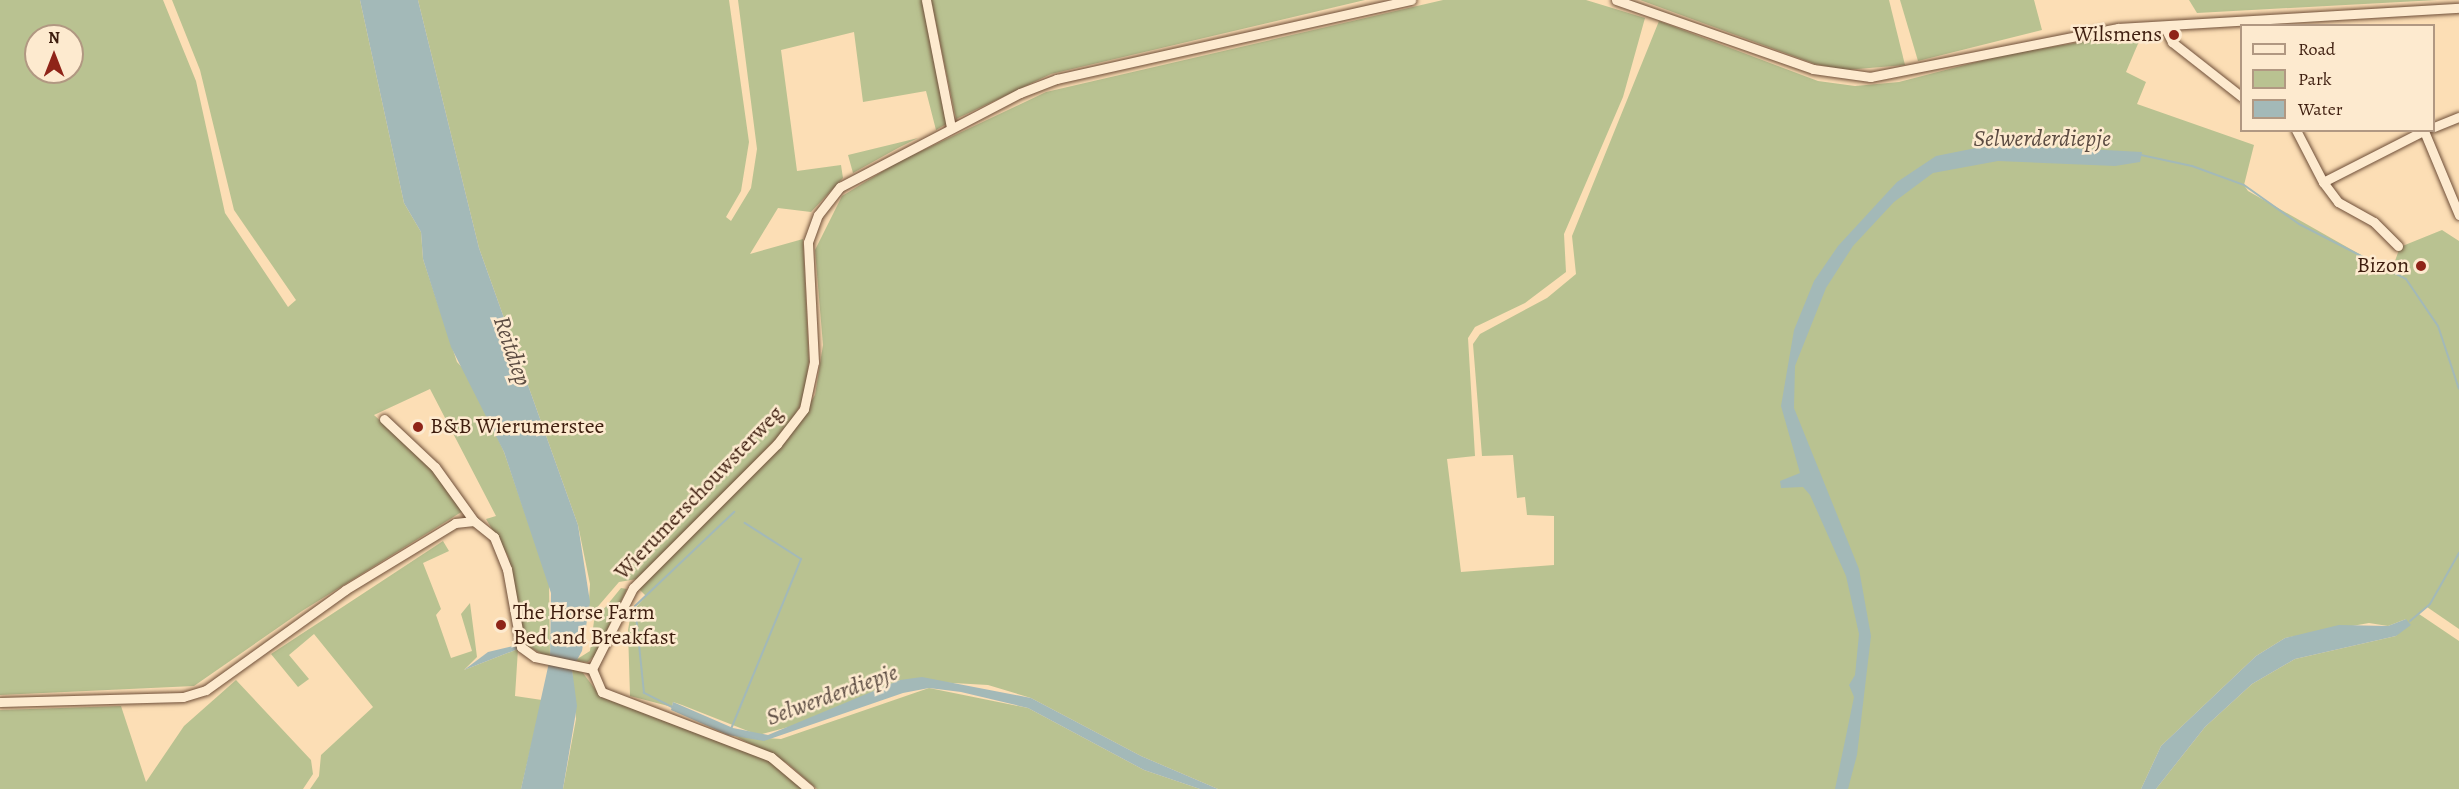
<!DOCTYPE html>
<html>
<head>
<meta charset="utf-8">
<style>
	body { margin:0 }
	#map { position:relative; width:2459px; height:789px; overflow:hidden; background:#fcdeb5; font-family:Alegreya,serif }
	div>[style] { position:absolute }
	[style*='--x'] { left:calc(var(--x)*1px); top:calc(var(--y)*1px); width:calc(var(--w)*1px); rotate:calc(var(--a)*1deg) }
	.green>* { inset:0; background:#b9c291 }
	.water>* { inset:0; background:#a3b9b8 }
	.stream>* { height:2px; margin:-1px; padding:0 1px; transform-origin:1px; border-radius:1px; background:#a3b9b8 }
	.roads { filter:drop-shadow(0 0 2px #6e4e38) drop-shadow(0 0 2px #6e4e38) }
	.minor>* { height:9px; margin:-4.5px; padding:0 4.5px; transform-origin:4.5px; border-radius:4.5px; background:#fdeacf }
	.dots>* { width:16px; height:16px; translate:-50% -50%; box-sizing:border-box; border:3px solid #fdeacf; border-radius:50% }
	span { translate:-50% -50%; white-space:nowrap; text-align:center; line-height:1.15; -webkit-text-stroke:5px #fdeacf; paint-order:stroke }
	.poi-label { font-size:22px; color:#3e1e0f }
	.right { translate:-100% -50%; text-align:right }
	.left { translate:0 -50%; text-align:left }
	.street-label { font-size:22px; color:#3e1e0f }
	.water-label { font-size:24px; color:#5c4c42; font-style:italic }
	.legend { position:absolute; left:2240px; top:24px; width:195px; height:108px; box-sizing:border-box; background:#fdeacf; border:2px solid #b19882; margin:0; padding:8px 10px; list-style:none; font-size:18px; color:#3e1e0f }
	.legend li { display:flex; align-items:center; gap:12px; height:30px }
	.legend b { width:30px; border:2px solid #b19882 }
	.north { position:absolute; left:24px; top:24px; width:60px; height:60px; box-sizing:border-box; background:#fdeacf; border:2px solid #b19882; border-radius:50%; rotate:0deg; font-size:16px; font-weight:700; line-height:24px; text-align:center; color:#3e1e0f }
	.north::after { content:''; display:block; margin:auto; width:21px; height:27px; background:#8f2418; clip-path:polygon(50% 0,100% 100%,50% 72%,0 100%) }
</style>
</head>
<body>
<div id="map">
	<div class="green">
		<div style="clip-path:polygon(evenodd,0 0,163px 0,196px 81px,225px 213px,288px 307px,296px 300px,234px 210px,200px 70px,172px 0,360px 0,404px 203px,421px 232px,423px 259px,457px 362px,469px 375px,504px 452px,549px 583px,550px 658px,525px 645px,508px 556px,486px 519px,496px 516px,430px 389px,374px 415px,431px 467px,463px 511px,302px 611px,194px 686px,0 695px,0 0,36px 36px,72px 36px,72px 72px,36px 72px,36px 36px)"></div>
		<div style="clip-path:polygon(418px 0,729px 0,749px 142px,741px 191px,726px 217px,731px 221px,751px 188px,757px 149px,738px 0,923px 0,948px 123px,936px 130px,926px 91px,863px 102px,854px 32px,781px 50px,797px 171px,841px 165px,843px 178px,811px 212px,778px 208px,750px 254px,803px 239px,809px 361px,804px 399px,789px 425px,742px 474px,637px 579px,619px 582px,588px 618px,590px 584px,578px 525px,479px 248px)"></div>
		<div style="clip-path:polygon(931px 0,1365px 0,1051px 74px,956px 119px)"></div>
		<div style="clip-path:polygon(1443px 0,1586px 0,1645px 18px,1623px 97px,1564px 234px,1566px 272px,1525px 303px,1475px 327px,1468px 338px,1475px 456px,1447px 459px,1461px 572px,1554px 565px,1554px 516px,1527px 515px,1525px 497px,1517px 498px,1513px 455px,1482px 456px,1473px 344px,1480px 334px,1547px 298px,1576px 274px,1572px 236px,1659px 21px,1818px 81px,1855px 86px,1899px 82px,2007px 54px,2143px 32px,2126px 72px,2146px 82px,2137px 104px,2254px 145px,2244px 185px,2248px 191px,2391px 272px,2400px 247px,2442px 230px,2459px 241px,2459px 629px,2427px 607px,2419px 614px,2459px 641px,2459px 789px,2156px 789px,2205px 727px,2252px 684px,2295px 659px,2396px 636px,2406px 619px,2388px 626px,2369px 623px,2285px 638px,2256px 656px,2161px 746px,2141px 789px,1218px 789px,1141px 756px,1031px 698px,988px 685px,900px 680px,800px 724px,758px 735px,682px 705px,673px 702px,672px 707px,630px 696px,628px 630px,631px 613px,646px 596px,639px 589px,788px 439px,815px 395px,823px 345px,815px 250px,842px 196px,898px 162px,1046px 92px)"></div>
		<div style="clip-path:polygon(1640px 0,1889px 0,1905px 65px,1846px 70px,1815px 64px)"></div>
		<div style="clip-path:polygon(1900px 0,2034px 0,2042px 30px,1918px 61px)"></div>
		<div style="clip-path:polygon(2189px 0,2437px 0,2197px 13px)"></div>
		<div style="clip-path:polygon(918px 138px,898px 148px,853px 173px,848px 155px)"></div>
		<div style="clip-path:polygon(443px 541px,449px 551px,423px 563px,441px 609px,436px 615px,451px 658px,472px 651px,461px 614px,470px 603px,477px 657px,464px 670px,518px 649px,515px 696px,542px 700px,521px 789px,310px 789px,319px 776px,321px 755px,373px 707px,314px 634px,289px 655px,309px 679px,298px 687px,271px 654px)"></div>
		<div style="clip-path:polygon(621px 588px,627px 589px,595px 655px,588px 662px,574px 661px,590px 651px,594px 621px)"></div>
		<div style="clip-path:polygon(572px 669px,583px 673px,601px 697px,778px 764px,804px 789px,563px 789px,576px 719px)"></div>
		<div style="clip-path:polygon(236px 680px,311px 760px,313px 774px,303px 789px,0 789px,0 710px,121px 706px,146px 782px,184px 726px)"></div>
		<div style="clip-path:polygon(929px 688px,1028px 708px,1144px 770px,1200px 789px,817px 789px,787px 763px,735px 736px,781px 739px)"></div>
	</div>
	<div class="water">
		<div style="clip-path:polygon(360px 0,418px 0,479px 248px,578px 525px,590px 602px,582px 651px,572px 669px,577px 706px,563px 789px,521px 789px,550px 658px,551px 593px,504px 452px,451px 347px,423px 259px,421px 232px,404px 203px)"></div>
		<div style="clip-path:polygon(1996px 144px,2142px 152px,2140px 162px,2115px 166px,1998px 161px,1933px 173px,1894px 202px,1853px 246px,1826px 288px,1795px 366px,1794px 408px,1859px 569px,1871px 636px,1857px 755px,1848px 789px,1835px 789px,1854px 697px,1849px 685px,1855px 675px,1859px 634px,1846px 576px,1810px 495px,1803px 487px,1781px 488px,1780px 481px,1800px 473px,1781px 406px,1794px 330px,1814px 281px,1838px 246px,1897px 182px,1936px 156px)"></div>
		<div style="clip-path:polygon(2406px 619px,2411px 625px,2396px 636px,2295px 659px,2252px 684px,2205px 727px,2156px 789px,2141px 789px,2161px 746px,2256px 656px,2285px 638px,2339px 625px,2388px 626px)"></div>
		<div style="clip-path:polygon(517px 645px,518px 649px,464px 670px,488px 652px)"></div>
		<div style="clip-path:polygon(922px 677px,1031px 698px,1141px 756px,1218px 789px,1200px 789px,1144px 770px,1028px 708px,961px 692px,929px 688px,903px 693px,764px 741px,728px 735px,671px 710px,673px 702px,733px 728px,768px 735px,900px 680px)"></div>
	</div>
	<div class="stream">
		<div style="--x:2141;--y:155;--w:52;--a:12.2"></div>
		<div style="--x:2192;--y:166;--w:55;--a:20.1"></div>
		<div style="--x:2244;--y:185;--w:67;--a:35.3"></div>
		<div style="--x:2299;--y:224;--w:120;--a:27.2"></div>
		<div style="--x:2406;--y:279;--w:57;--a:55.8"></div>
		<div style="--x:2438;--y:326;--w:66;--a:71.6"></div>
		<div style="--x:2410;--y:621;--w:26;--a:-40"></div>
		<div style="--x:2430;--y:604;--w:59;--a:-60.4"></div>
		<div style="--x:674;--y:708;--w:34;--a:-153"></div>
		<div style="--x:644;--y:693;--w:87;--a:-95.9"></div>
		<div style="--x:635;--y:606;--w:137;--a:-43.5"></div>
		<div style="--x:731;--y:729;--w:184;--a:-67.6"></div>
		<div style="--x:801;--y:559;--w:67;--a:-147.3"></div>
	</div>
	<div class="roads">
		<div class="minor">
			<div style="--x:926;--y:0;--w:130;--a:78.9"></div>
			<div style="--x:1616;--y:0;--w:209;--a:19.3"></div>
			<div style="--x:1813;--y:69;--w:58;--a:8"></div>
			<div style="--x:1870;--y:77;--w:253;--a:-11.2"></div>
			<div style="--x:2118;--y:28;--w:342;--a:-3.4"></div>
			<div style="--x:2165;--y:28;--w:16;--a:63"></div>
			<div style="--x:2172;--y:42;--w:89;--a:38.2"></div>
			<div style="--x:2434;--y:127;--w:27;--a:-22"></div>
			<div style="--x:2296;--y:130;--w:59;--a:62.6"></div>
			<div style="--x:2323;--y:182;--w:114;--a:-27"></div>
			<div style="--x:2424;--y:131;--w:91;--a:67.4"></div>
			<div style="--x:2323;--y:182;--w:25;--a:53"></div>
			<div style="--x:2338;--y:202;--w:41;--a:29.1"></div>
			<div style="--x:2374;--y:222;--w:34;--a:45"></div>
			<div style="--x:384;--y:419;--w:70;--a:43.3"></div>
			<div style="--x:435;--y:467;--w:67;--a:54.2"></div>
			<div style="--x:474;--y:521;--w:26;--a:39"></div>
			<div style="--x:494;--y:537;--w:35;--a:68"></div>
			<div style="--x:507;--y:569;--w:79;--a:79.8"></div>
			<div style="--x:521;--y:647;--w:17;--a:36"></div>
			<div style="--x:535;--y:657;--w:58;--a:11.9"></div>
			<div style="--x:592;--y:669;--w:91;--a:-63.2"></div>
			<div style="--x:633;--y:588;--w:204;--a:-45"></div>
			<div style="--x:777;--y:444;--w:44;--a:-52.4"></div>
			<div style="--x:804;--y:409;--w:48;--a:-78"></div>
			<div style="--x:814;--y:362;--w:120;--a:-92.9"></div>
			<div style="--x:808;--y:242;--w:29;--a:-70"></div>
			<div style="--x:818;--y:215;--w:36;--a:-52"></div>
			<div style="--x:840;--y:187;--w:203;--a:-27.6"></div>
			<div style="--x:1020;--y:93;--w:40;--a:-21"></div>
			<div style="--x:1057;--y:79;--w:363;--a:-12.6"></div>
			<div style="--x:592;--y:669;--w:25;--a:67"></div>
			<div style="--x:602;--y:692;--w:181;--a:21"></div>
			<div style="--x:771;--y:757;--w:50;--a:40.1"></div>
			<div style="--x:0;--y:702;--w:183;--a:-1.6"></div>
			<div style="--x:183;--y:697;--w:24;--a:-17"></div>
			<div style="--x:206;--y:690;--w:171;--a:-35.7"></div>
			<div style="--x:345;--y:590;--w:129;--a:-31.3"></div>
			<div style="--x:455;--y:523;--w:19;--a:-6"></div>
		</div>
	</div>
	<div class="dots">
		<div style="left:2174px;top:35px;background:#8f2418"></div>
		<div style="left:2421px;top:266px;background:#8f2418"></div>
		<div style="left:418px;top:427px;background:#8f2418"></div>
		<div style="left:501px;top:625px;background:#8f2418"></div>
	</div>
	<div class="poi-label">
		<span class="right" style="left:2162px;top:35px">Wilsmens</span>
		<span class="right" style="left:2409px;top:266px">Bizon</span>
		<span class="left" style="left:430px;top:427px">B&amp;B Wierumerstee</span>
		<span class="left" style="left:513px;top:625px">The Horse Farm<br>Bed and Breakfast</span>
	</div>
	<div class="street-label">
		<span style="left:699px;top:493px;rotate:-46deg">Wierumerschouwsterweg</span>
	</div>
	<div class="water-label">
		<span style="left:2042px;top:139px">Selwerderdiepje</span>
		<span style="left:512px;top:351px;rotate:71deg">Reitdiep</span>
		<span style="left:832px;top:695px;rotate:-20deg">Selwerderdiepje</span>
	</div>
	<ul class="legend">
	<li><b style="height:8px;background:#fdeacf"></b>Road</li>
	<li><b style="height:16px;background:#b9c291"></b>Park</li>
	<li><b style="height:16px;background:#a3b9b8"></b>Water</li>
	</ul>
	<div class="north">N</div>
</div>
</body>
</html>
